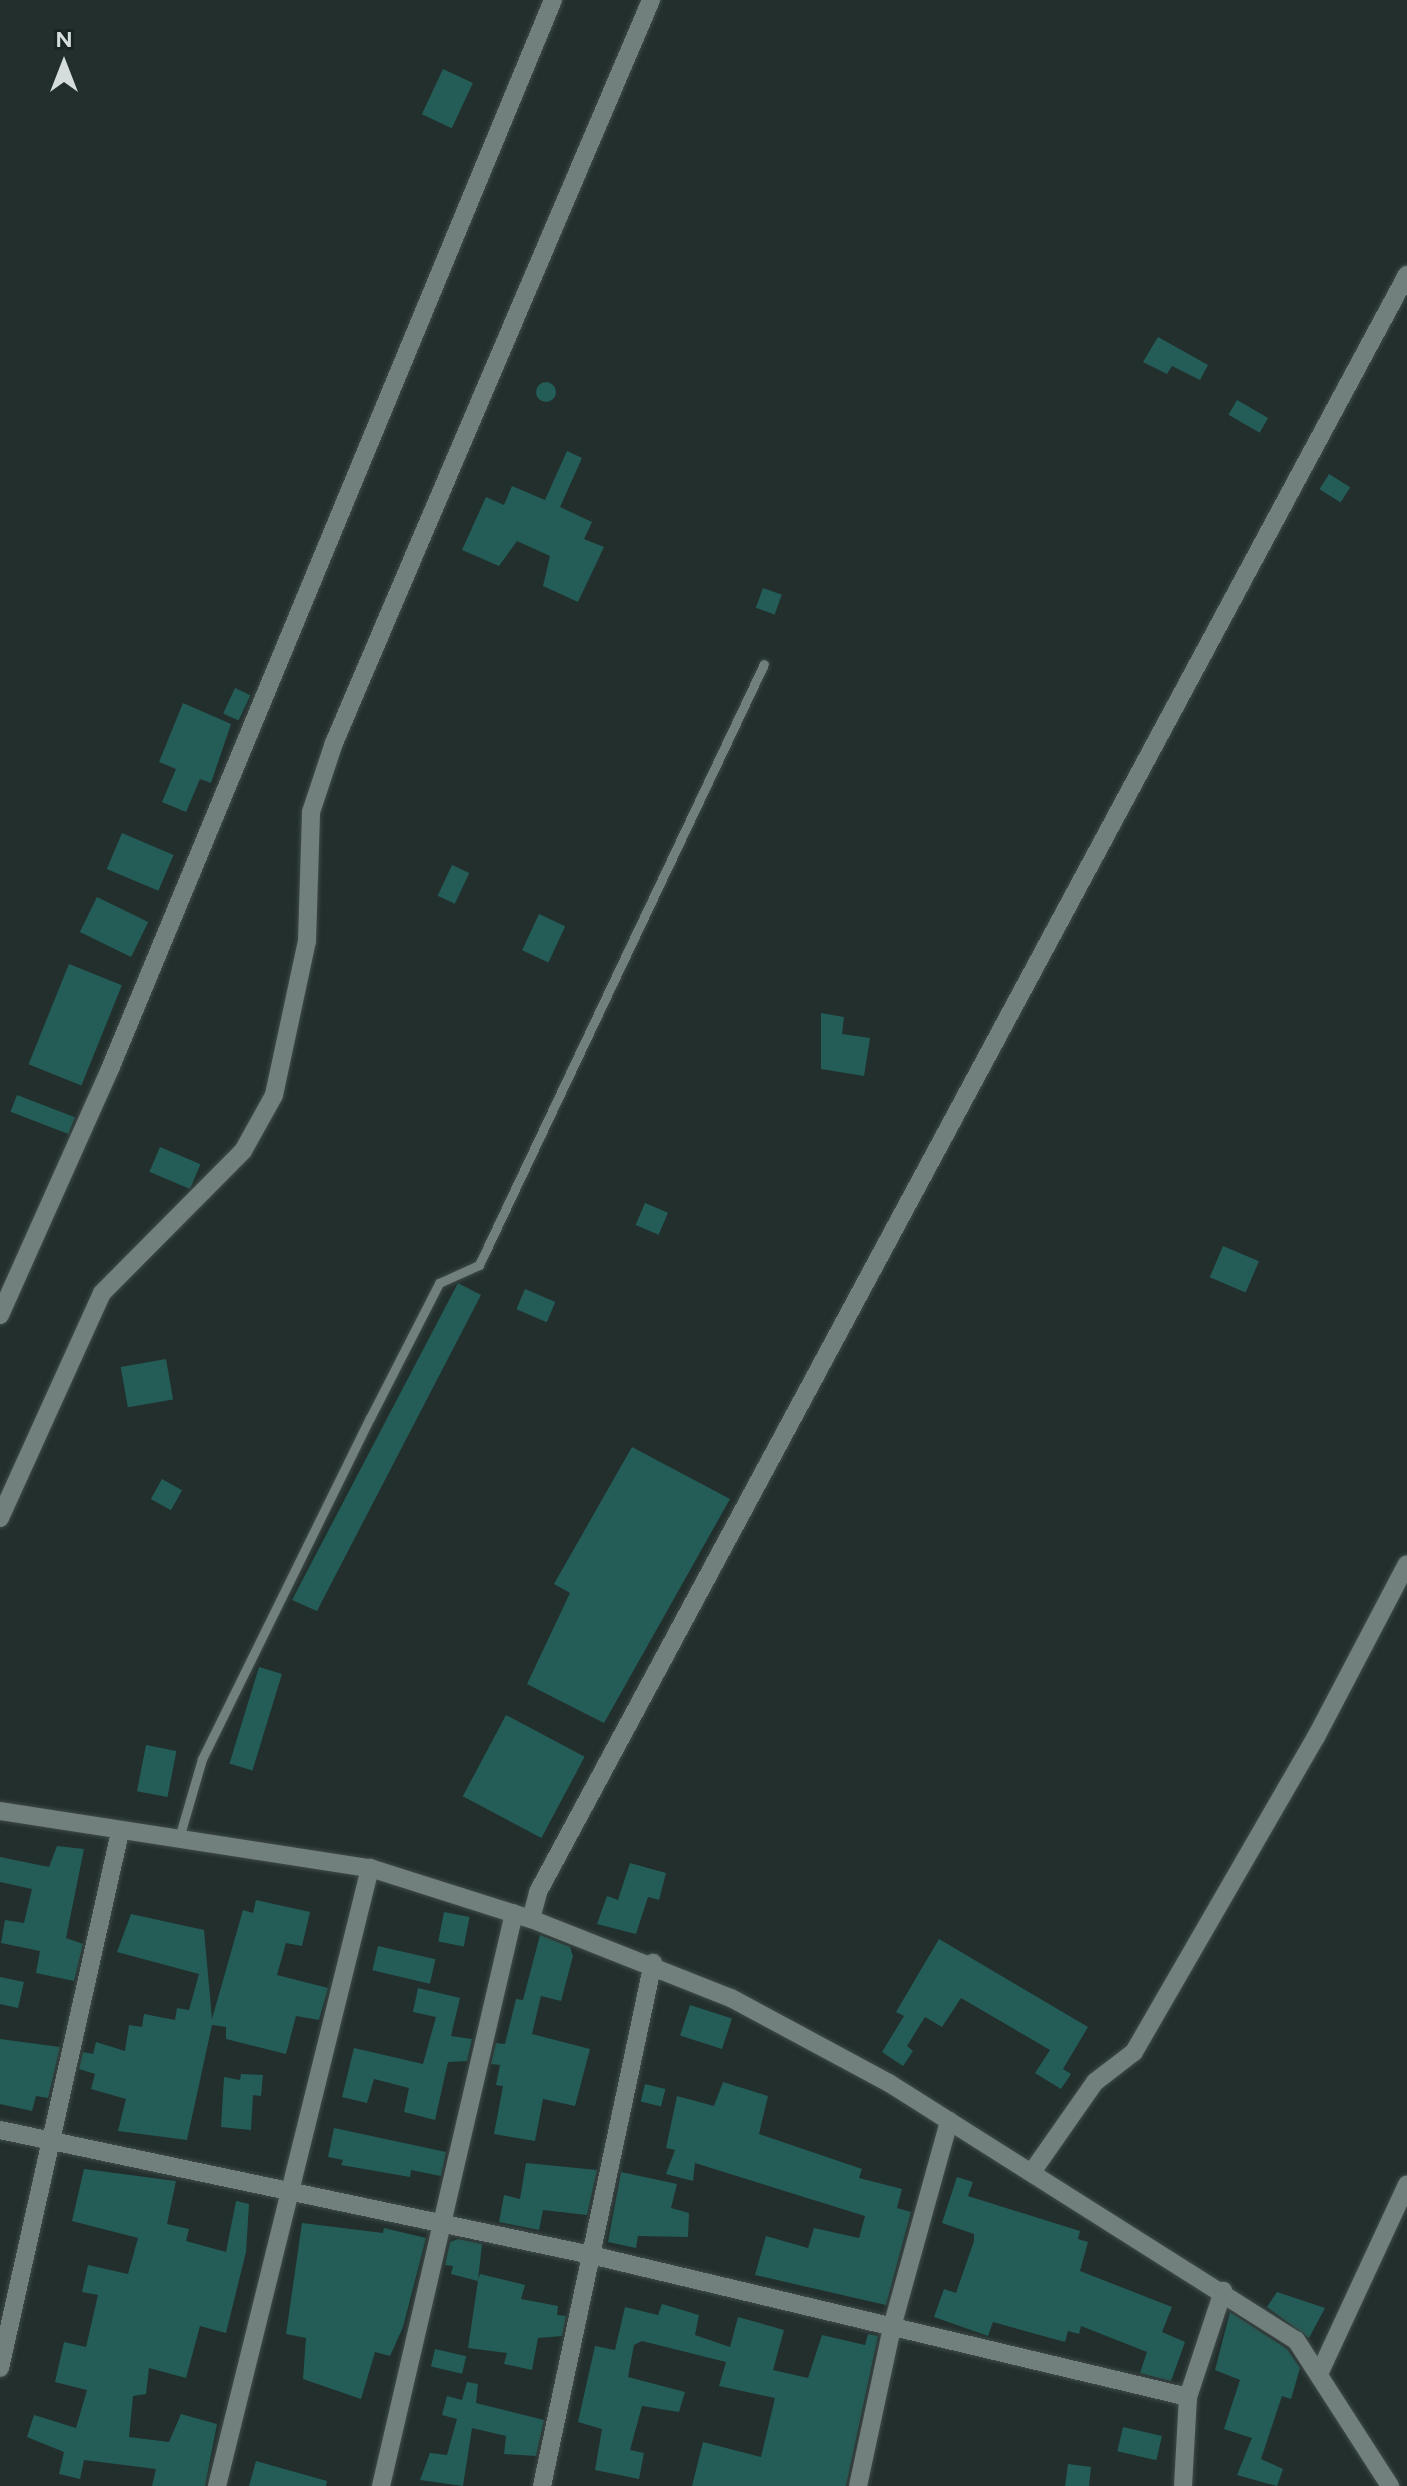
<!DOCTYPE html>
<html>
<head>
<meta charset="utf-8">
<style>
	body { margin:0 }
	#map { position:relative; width:1407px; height:2486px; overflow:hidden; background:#222f2d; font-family:Figtree,sans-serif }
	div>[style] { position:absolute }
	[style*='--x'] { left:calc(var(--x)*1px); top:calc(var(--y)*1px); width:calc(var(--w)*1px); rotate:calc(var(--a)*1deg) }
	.building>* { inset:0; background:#245d57; transform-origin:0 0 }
	.round { border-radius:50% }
	.roads { filter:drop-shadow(0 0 2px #404a49) drop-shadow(0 0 2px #404a49) }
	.lane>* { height:9px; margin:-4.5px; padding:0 4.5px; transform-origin:4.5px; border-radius:4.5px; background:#71807d }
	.street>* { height:18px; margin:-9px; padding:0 9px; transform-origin:9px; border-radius:9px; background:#71807d }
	span { translate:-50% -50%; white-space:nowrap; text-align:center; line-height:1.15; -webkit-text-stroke:6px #192523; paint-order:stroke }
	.north { position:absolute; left:24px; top:24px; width:80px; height:80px; -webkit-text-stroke:6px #192523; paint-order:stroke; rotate:0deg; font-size:22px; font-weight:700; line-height:32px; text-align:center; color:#d5dddc }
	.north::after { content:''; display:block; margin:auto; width:28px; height:36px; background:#d5dddc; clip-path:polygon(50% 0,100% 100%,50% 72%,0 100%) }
</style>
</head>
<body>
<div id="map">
	<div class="building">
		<div style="left:443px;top:69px;width:33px;height:50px;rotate:25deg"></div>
		<div style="clip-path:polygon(1158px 337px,1208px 365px,1200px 380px,1172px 366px,1167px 374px,1143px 362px)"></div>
		<div class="round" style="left:536px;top:382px;width:20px;height:20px"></div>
		<div style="left:1237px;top:400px;width:36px;height:17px;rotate:30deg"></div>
		<div style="clip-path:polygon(567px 451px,582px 458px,560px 507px,592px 522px,584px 539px,604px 547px,578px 602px,543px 586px,550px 556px,517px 541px,499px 566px,462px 550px,486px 497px,504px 505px,512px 486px,545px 500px)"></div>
		<div style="left:1329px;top:474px;width:25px;height:18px;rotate:32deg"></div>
		<div style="left:763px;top:588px;width:20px;height:21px;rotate:20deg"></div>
		<div style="left:235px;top:688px;width:17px;height:28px;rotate:25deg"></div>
		<div style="clip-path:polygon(183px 703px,231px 724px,211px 783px,200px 779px,186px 812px,162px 802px,176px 769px,159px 762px)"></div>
		<div style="left:122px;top:833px;width:56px;height:39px;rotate:23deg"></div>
		<div style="left:452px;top:865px;width:19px;height:34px;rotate:25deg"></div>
		<div style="left:97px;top:897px;width:57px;height:39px;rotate:26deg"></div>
		<div style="left:539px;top:914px;width:29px;height:40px;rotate:25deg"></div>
		<div style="left:69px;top:964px;width:57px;height:108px;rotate:22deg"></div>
		<div style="clip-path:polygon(821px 1013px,844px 1017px,842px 1034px,870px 1038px,864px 1076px,821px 1069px)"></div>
		<div style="left:17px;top:1095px;width:62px;height:18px;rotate:21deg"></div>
		<div style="left:160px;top:1147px;width:44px;height:27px;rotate:23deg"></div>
		<div style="left:645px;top:1203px;width:25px;height:24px;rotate:23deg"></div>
		<div style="left:1223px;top:1246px;width:39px;height:34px;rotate:23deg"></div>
		<div style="clip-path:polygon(458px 1283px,481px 1295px,333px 1580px,317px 1611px,292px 1600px)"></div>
		<div style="left:525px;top:1289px;width:33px;height:22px;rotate:23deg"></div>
		<div style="left:166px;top:1359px;width:41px;height:46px;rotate:80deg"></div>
		<div style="clip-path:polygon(632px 1447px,730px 1499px,604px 1723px,527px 1684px,570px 1593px,554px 1584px)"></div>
		<div style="left:162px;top:1479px;width:23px;height:23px;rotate:29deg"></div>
		<div style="left:259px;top:1667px;width:24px;height:101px;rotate:17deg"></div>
		<div style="left:506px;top:1715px;width:89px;height:92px;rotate:28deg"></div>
		<div style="left:146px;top:1745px;width:31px;height:47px;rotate:11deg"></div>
		<div style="clip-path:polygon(57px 1846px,84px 1849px,66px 1938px,83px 1944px,74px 1981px,36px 1973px,40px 1951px,1px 1943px,5px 1920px,24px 1923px,32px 1889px,0 1882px,0 1857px,49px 1867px)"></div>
		<div style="clip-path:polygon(630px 1863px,666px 1873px,659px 1900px,648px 1897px,636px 1934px,597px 1924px,607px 1896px,618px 1900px)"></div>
		<div style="clip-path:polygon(256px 1900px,310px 1912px,302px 1946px,286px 1943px,277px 1975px,328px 1988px,319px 2020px,296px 2016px,286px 2054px,226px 2039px,226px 2027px,212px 2025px,187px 2140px,118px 2131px,126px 2099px,91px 2089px,95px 2074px,79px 2069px,83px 2052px,93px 2054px,96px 2042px,125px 2051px,129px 2025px,142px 2027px,144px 2014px,175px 2020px,177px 2008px,189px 2010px,199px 1974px,117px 1952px,131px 1914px,204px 1930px,212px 2019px,243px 1910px,253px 1913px)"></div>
		<div style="left:444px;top:1912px;width:26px;height:30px;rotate:11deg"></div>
		<div style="clip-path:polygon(540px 1935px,570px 1947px,573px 1956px,561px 2001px,541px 1996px,532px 2034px,590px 2049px,575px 2106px,543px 2099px,535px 2141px,494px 2134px,503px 2086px,496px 2085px,500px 2065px,491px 2064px,496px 2043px,505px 2044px,516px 1999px,523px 2000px)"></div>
		<div style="clip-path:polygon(939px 1939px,1088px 2027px,1063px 2069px,1071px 2074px,1061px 2089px,1035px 2073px,1050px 2050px,961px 1998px,942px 2027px,925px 2017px,907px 2046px,913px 2051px,903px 2066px,882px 2052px,904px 2016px,896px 2012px)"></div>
		<div style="left:378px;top:1946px;width:59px;height:25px;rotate:13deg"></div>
		<div style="clip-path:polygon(0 1977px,24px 1982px,18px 2008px,0 2004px)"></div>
		<div style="clip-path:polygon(418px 1988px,460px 1998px,451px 2036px,472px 2039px,467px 2061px,448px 2062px,435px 2120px,404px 2112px,409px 2088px,374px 2079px,367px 2103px,342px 2097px,354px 2048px,423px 2064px,436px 2017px,413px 2012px)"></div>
		<div style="left:690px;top:2005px;width:44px;height:32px;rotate:18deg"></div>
		<div style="clip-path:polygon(0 2039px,60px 2047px,48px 2098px,36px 2096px,32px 2111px,0 2104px)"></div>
		<div style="clip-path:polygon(241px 2074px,263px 2075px,261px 2096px,253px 2095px,251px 2130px,221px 2127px,224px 2077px,240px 2080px)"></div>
		<div style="clip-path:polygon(723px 2082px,768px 2096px,759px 2134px,862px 2169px,859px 2178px,902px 2189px,897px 2208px,911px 2212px,886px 2305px,755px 2275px,766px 2236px,808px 2248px,814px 2228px,859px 2238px,865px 2216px,695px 2163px,693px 2181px,666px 2174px,675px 2150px,666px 2148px,677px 2096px,714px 2106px)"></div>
		<div style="left:645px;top:2084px;width:21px;height:18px;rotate:14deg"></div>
		<div style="clip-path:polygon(334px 2128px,446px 2152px,441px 2176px,411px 2170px,410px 2177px,341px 2165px,343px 2160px,328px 2157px)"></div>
		<div style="clip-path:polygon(526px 2163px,597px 2170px,587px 2215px,543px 2210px,539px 2230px,499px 2222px,504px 2195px,520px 2199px)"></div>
		<div style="clip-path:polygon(84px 2169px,176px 2181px,167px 2224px,189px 2229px,186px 2241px,226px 2252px,236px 2201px,249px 2204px,246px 2252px,226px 2333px,200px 2326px,186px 2378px,149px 2368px,146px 2394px,133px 2396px,129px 2437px,169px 2442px,181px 2414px,217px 2424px,205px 2486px,152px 2486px,156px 2469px,84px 2460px,80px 2479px,59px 2474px,64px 2452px,27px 2437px,34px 2415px,76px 2428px,87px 2390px,55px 2382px,64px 2342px,86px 2347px,98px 2295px,82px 2292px,88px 2265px,128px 2274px,138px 2238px,72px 2221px)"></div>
		<div style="clip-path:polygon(621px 2172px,677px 2184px,671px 2208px,689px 2213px,688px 2237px,638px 2236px,636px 2248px,608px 2242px)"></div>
		<div style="clip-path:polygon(957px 2177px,973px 2182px,968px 2196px,1080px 2231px,1078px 2239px,1088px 2242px,1080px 2271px,1172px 2307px,1162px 2332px,1185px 2342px,1171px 2381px,1140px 2373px,1147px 2352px,1081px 2326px,1079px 2334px,1068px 2331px,1065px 2342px,993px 2322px,988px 2336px,934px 2317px,944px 2289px,956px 2293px,974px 2241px,974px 2234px,942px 2223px)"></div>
		<div style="clip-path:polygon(302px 2223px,383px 2233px,384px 2228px,426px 2238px,403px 2327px,390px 2356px,375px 2352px,361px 2399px,303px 2379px,306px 2338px,286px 2334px)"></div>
		<div style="clip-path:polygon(458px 2239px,482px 2244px,478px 2280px,480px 2274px,525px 2285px,521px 2299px,558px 2306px,557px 2315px,566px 2316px,562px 2336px,538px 2338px,532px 2370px,504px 2364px,507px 2353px,468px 2348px,478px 2281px,451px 2274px,453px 2266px,445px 2265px,450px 2242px)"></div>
		<div style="clip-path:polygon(1277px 2292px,1325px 2308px,1309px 2338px,1267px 2307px)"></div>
		<div style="clip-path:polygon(662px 2304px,699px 2315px,695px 2335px,730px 2347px,738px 2317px,784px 2330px,773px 2370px,808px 2378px,822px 2335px,865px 2345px,868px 2334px,878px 2336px,846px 2486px,692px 2486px,703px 2442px,761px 2457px,775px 2398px,719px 2386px,726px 2362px,642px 2341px,634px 2345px,628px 2377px,685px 2392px,679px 2412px,642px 2406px,630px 2450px,644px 2453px,639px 2479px,595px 2470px,602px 2429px,578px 2422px,595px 2346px,615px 2350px,625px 2307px,658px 2315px)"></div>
		<div style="clip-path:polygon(1230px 2312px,1287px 2349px,1300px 2368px,1291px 2399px,1282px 2396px,1261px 2459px,1283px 2469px,1277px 2486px,1237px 2475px,1252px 2438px,1224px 2429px,1240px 2380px,1215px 2370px)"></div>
		<div style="left:435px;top:2349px;width:32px;height:18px;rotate:13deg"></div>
		<div style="clip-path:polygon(467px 2382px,478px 2384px,476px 2403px,544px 2420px,536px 2456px,504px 2454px,506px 2436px,472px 2428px,463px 2486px,420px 2480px,430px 2453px,447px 2455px,457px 2419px,442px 2415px,447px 2396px,462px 2400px)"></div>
		<div style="left:1123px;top:2427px;width:40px;height:25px;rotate:13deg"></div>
		<div style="clip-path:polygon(256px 2461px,327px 2481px,326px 2486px,249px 2486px)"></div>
		<div style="clip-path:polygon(1068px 2464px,1091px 2467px,1089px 2486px,1065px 2486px)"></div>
	</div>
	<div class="roads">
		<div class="lane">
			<div style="--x:179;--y:1838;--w:82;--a:-73.8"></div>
			<div style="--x:202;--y:1759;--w:380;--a:-63.8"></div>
			<div style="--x:370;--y:1418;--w:152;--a:-62.9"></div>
			<div style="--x:439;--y:1283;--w:44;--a:-24.2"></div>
			<div style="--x:479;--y:1265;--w:665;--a:-64.63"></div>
		</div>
		<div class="street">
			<div style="--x:0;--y:1315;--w:269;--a:-65.9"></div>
			<div style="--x:110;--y:1069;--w:1157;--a:-67.49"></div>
			<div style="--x:0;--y:1518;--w:247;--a:-65.6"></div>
			<div style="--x:102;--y:1293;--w:200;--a:-45.2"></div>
			<div style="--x:243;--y:1151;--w:64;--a:-61"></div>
			<div style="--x:274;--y:1095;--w:157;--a:-77.9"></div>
			<div style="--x:307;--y:941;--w:129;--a:-88.2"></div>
			<div style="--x:311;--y:812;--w:73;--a:-71.6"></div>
			<div style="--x:334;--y:743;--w:808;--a:-66.89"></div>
			<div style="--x:0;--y:1811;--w:374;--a:8.8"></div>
			<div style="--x:370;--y:1868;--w:169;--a:17.6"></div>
			<div style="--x:531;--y:1919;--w:215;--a:21.6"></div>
			<div style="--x:731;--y:1998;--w:179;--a:28.3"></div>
			<div style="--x:889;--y:2083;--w:481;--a:32.3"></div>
			<div style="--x:1296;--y:2340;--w:174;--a:57.2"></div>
			<div style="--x:531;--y:1919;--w:28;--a:-75"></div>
			<div style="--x:538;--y:1892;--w:1836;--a:-61.75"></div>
			<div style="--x:0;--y:2130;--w:604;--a:11.94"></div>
			<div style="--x:591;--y:2255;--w:614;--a:13.38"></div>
			<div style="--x:1032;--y:2172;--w:110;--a:-55"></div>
			<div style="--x:1095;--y:2082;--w:49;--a:-37.6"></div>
			<div style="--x:1134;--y:2052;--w:364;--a:-60"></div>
			<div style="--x:1316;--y:1737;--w:195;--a:-62.3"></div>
			<div style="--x:0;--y:2368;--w:549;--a:-77.38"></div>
			<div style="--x:1319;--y:2374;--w:209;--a:-65.1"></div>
			<div style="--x:217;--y:2486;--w:637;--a:-76.09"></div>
			<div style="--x:381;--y:2486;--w:588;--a:-76.93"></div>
			<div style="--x:542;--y:2486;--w:535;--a:-78.02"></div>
			<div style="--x:858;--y:2486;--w:163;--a:-77.9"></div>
			<div style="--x:892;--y:2327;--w:214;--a:-74.5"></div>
			<div style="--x:1183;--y:2486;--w:89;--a:-86.8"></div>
			<div style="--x:1188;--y:2397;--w:112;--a:-71.7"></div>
		</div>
	</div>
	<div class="north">N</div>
</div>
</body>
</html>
